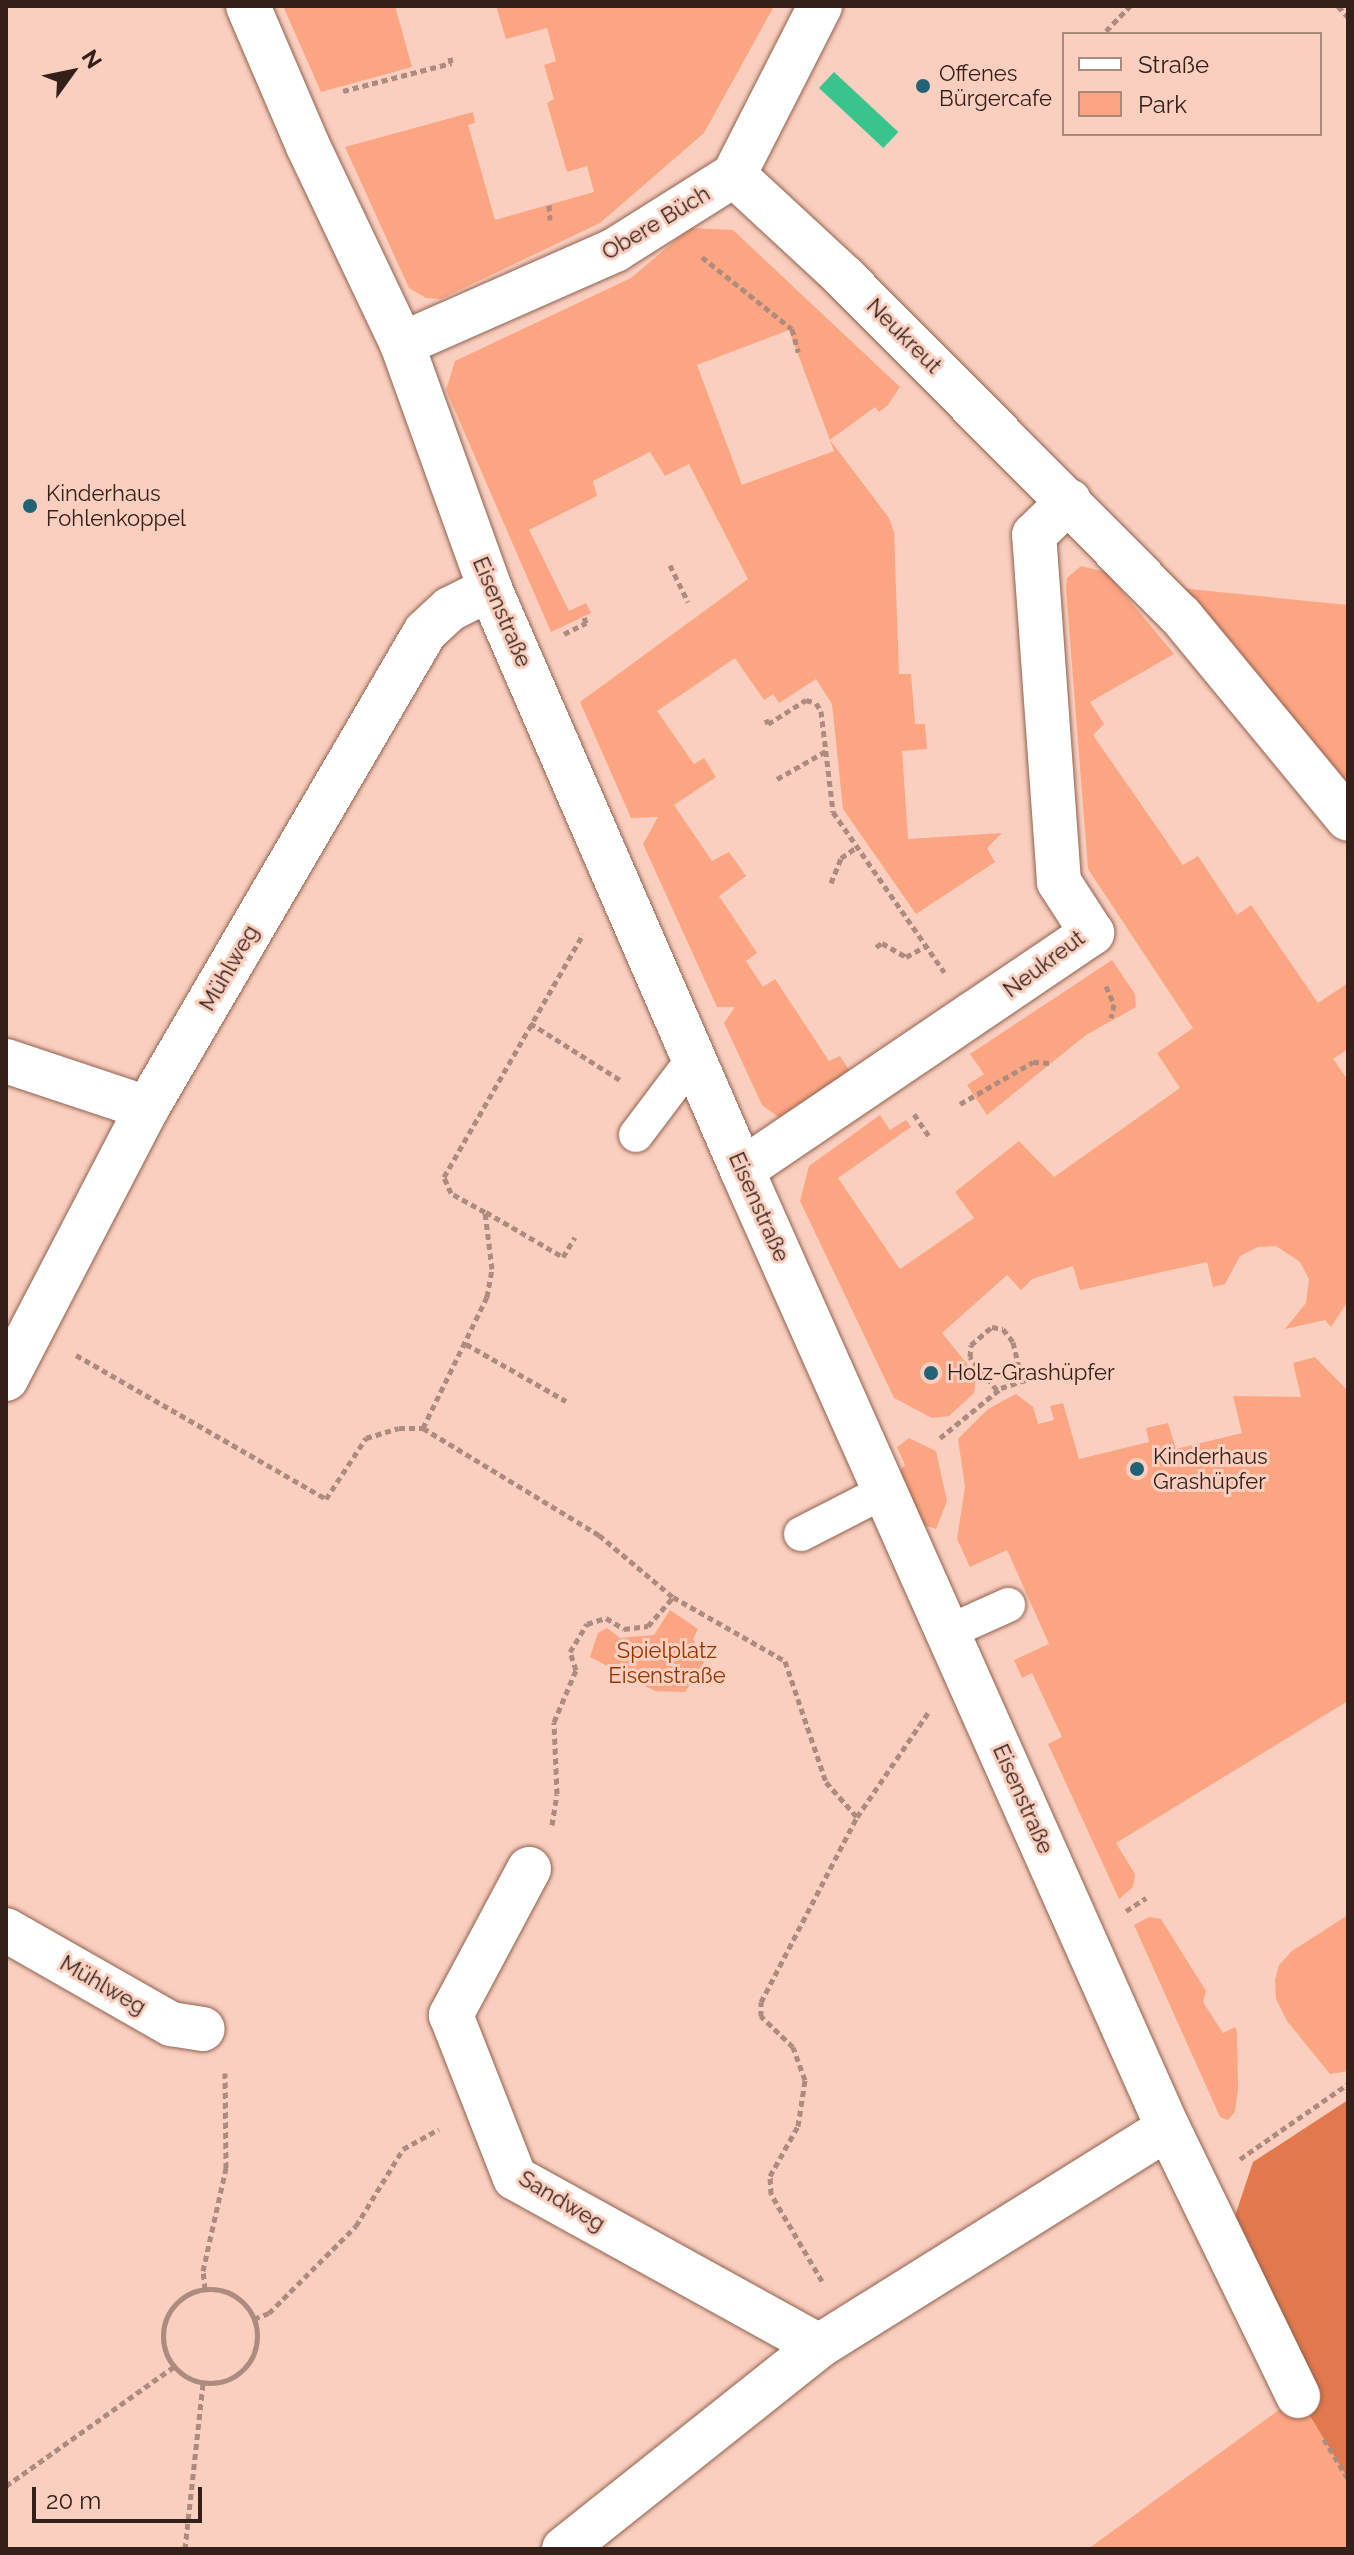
<!DOCTYPE html>
<html>
<head>
<meta charset="utf-8">
<style>
	body { margin:0 }
	#map { position:relative; width:1354px; height:2555px; overflow:hidden; background:#facfbf; font-family:Raleway,sans-serif }
	div>[style] { position:absolute }
	[style*='--x'] { left:calc(var(--x)*1px); top:calc(var(--y)*1px); width:calc(var(--w)*1px); rotate:calc(var(--a)*1deg) }
	.green>* { inset:0; background:#fca582 }
	.forest>* { inset:0; background:#e2794e }
	.water>* { inset:0; background:#3ac48d; transform-origin:0 0 }
	.path>* { height:5px; margin-top:-2.5px; transform-origin:0; background:repeating-linear-gradient(90deg,#ad8b7f 0 6px,transparent 0 10px) }
	.path>.ring { margin:-2.5px; padding:0; box-sizing:content-box; background:none; border:5px solid #ad8b7f; border-radius:50% }
	.roads { filter:drop-shadow(0 0 2px #90614f) drop-shadow(0 0 2px #90614f) }
	.lane>* { height:34px; margin:-17px; padding:0 17px; transform-origin:17px; border-radius:17px; background:#fff }
	.street>* { height:44px; margin:-22px; padding:0 22px; transform-origin:22px; border-radius:22px; background:#fff }
	.dots>* { width:22px; height:22px; translate:-50% -50%; box-sizing:border-box; border:4px solid #facfbf; border-radius:50% }
	span { translate:-50% -50%; white-space:nowrap; text-align:center; line-height:1.15; -webkit-text-stroke:6px #facfbf; paint-order:stroke }
	.poi-label { font-size:22px; color:#342019 }
	.left { translate:0 -50%; text-align:left }
	.street-label { font-size:22px; color:#342019 }
	.park-label { font-size:22px; color:#943500 }
	.frame { position:absolute; inset:0; border:8px solid #342019; pointer-events:none }
	.legend { position:absolute; left:1062px; top:32px; width:260px; height:104px; box-sizing:border-box; background:#facfbf; border:2px solid #ab897d; margin:0; padding:10px 14px; list-style:none; font-size:24px; color:#342019 }
	.legend li { display:flex; align-items:center; gap:16px; height:40px }
	.legend b { width:40px; border:2px solid #ab897d }
	.north { position:absolute; left:32px; top:32px; width:80px; height:80px; -webkit-text-stroke:6px #facfbf; paint-order:stroke; rotate:57deg; font-size:22px; font-weight:700; line-height:32px; text-align:center; color:#342019 }
	.north::after { content:''; display:block; margin:auto; width:28px; height:36px; background:#342019; clip-path:polygon(50% 0,100% 100%,50% 72%,0 100%) }
	.scale { position:absolute; left:32px; top:2487px; width:170px; height:36px; box-sizing:border-box; border:4px solid #342019; border-top:0; padding-left:10px; font-size:24px; line-height:28px; white-space:nowrap; color:#342019; -webkit-text-stroke:6px #facfbf; paint-order:stroke }
</style>
</head>
<body>
<div id="map">
	<div class="green">
		<div style="clip-path:polygon(283px 6px,395px 6px,412px 67px,321px 92px)"></div>
		<div style="clip-path:polygon(496px 6px,774px 6px,704px 133px,600px 223px,441px 299px,426px 298px,409px 288px,345px 147px,473px 112px,475px 123px,468px 125px,495px 220px,594px 192px,587px 166px,567px 172px,547px 103px,554px 99px,544px 65px,556px 61px,547px 28px,506px 39px)"></div>
		<div style="clip-path:polygon(evenodd,690px 228px,733px 230px,900px 387px,888px 405px,879px 412px,875px 407px,830px 440px,889px 518px,894px 532px,899px 674px,911px 674px,915px 724px,925px 724px,927px 749px,902px 751px,908px 839px,1002px 833px,987px 848px,995px 862px,916px 914px,843px 809px,832px 704px,816px 679px,779px 703px,773px 694px,764px 700px,735px 658px,657px 711px,694px 764px,704px 758px,716px 777px,674px 805px,712px 861px,729px 852px,746px 876px,719px 896px,757px 953px,746px 961px,763px 987px,775px 979px,829px 1061px,840px 1056px,854px 1078px,781px 1119px,762px 1105px,724px 1023px,735px 1007px,717px 1007px,643px 844px,658px 817px,631px 818px,580px 702px,748px 579px,689px 464px,665px 476px,650px 452px,593px 481px,597px 496px,529px 530px,569px 611px,586px 603px,591px 613px,551px 632px,446px 390px,455px 361px,631px 278px,690px 228px,789px 330px,834px 451px,742px 485px,697px 365px,789px 330px)"></div>
		<div style="clip-path:polygon(1081px 566px,1106px 572px,1174px 654px,1090px 702px,1104px 724px,1093px 735px,1183px 865px,1198px 856px,1237px 915px,1251px 905px,1318px 1003px,1348px 983px,1348px 1049px,1333px 1059px,1348px 1080px,1348px 1301px,1331px 1327px,1325px 1320px,1285px 1329px,1306px 1303px,1309px 1279px,1300px 1262px,1276px 1246px,1258px 1247px,1240px 1256px,1225px 1284px,1213px 1287px,1207px 1262px,1080px 1290px,1073px 1266px,1032px 1279px,1021px 1290px,1007px 1275px,942px 1333px,976px 1375px,974px 1393px,949px 1416px,932px 1418px,894px 1398px,800px 1201px,809px 1166px,880px 1115px,890px 1130px,906px 1120px,911px 1127px,838px 1178px,900px 1269px,974px 1218px,955px 1192px,1019px 1141px,1054px 1177px,1180px 1088px,1157px 1053px,1193px 1028px,1088px 869px,1066px 588px,1067px 578px)"></div>
		<div style="clip-path:polygon(1179px 588px,1348px 605px,1348px 797px)"></div>
		<div style="clip-path:polygon(1112px 960px,1135px 994px,1136px 1007px,1086px 1035px,987px 1115px,967px 1085px,984px 1074px,970px 1054px)"></div>
		<div style="clip-path:polygon(1315px 1357px,1348px 1391px,1348px 1701px,1116px 1843px,1135px 1874px,1133px 1887px,1119px 1899px,1048px 1744px,1062px 1737px,1032px 1673px,1022px 1678px,1014px 1660px,1049px 1644px,1007px 1550px,970px 1567px,957px 1539px,965px 1487px,958px 1439px,988px 1409px,1016px 1394px,1033px 1407px,1038px 1424px,1054px 1420px,1050px 1406px,1063px 1403px,1079px 1459px,1149px 1442px,1146px 1428px,1168px 1423px,1176px 1449px,1242px 1433px,1233px 1396px,1301px 1397px,1293px 1363px)"></div>
		<div style="clip-path:polygon(909px 1438px,936px 1451px,947px 1501px,936px 1529px,920px 1524px,896px 1474px,905px 1465px,897px 1447px)"></div>
		<div style="clip-path:polygon(670px 1610px,698px 1629px,693px 1639px,704px 1662px,685px 1692px,655px 1691px,590px 1657px,598px 1633px,607px 1628px,620px 1638px,654px 1635px)"></div>
		<div style="clip-path:polygon(1348px 1915px,1348px 2071px,1330px 2074px,1287px 2021px,1276px 1999px,1275px 1980px,1279px 1965px,1292px 1951px)"></div>
		<div style="clip-path:polygon(1149px 1917px,1161px 1919px,1206px 1991px,1203px 2002px,1223px 2033px,1235px 2027px,1237px 2032px,1238px 2089px,1235px 2112px,1228px 2120px,1220px 2117px,1134px 1925px)"></div>
		<div style="clip-path:polygon(1298px 2396px,1348px 2479px,1348px 2549px,1088px 2549px)"></div>
	</div>
	<div class="forest">
		<div style="clip-path:polygon(1348px 2100px,1348px 2479px,1298px 2396px,1225px 2246px,1253px 2162px)"></div>
	</div>
	<div class="water">
		<div style="left:834px;top:72px;width:88px;height:22px;rotate:43deg"></div>
	</div>
	<div class="path">
		<div style="--x:1338;--y:6;--w:15;--a:48"></div>
		<div style="--x:1106;--y:31;--w:35;--a:-46"></div>
		<div style="--x:343;--y:91;--w:112;--a:-14.5"></div>
		<div style="--x:451;--y:63;--w:6;--a:-99"></div>
		<div style="--x:549;--y:205;--w:15;--a:86"></div>
		<div style="--x:702;--y:257;--w:115;--a:38.7"></div>
		<div style="--x:792;--y:329;--w:24;--a:75"></div>
		<div style="--x:670;--y:565;--w:41;--a:64.1"></div>
		<div style="--x:564;--y:634;--w:25;--a:-27"></div>
		<div style="--x:586;--y:623;--w:6;--a:-108"></div>
		<div style="--x:766;--y:719;--w:5;--a:68"></div>
		<div style="--x:768;--y:724;--w:45;--a:-32.3"></div>
		<div style="--x:806;--y:700;--w:10;--a:17"></div>
		<div style="--x:816;--y:703;--w:9;--a:58"></div>
		<div style="--x:821;--y:711;--w:102;--a:83.2"></div>
		<div style="--x:833;--y:812;--w:195;--a:55.2"></div>
		<div style="--x:777;--y:779;--w:56;--a:-29.7"></div>
		<div style="--x:831;--y:883;--w:27;--a:-68"></div>
		<div style="--x:841;--y:858;--w:19;--a:-35"></div>
		<div style="--x:876;--y:947;--w:7;--a:-34"></div>
		<div style="--x:882;--y:943;--w:28;--a:30"></div>
		<div style="--x:906;--y:957;--w:23;--a:-29"></div>
		<div style="--x:1106;--y:986;--w:20;--a:66"></div>
		<div style="--x:1114;--y:1004;--w:14;--a:102"></div>
		<div style="--x:530;--y:1023;--w:107;--a:32.3"></div>
		<div style="--x:960;--y:1104;--w:84;--a:-29.9"></div>
		<div style="--x:1033;--y:1062;--w:19;--a:3"></div>
		<div style="--x:914;--y:1114;--w:27;--a:56"></div>
		<div style="--x:486;--y:1212;--w:89;--a:30.3"></div>
		<div style="--x:563;--y:1257;--w:23;--a:-59"></div>
		<div style="--x:466;--y:1344;--w:115;--a:29.7"></div>
		<div style="--x:76;--y:1355;--w:289;--a:29.9"></div>
		<div style="--x:326;--y:1499;--w:73;--a:-56.7"></div>
		<div style="--x:366;--y:1438;--w:34;--a:-17"></div>
		<div style="--x:399;--y:1428;--w:24;--a:0"></div>
		<div style="--x:423;--y:1428;--w:206;--a:31.3"></div>
		<div style="--x:599;--y:1535;--w:97;--a:40"></div>
		<div style="--x:673;--y:1597;--w:129;--a:29.7"></div>
		<div style="--x:785;--y:1661;--w:128;--a:71.3"></div>
		<div style="--x:826;--y:1782;--w:47;--a:48.5"></div>
		<div style="--x:857;--y:1817;--w:126;--a:-55.7"></div>
		<div style="--x:997;--y:1390;--w:43;--a:-129.3"></div>
		<div style="--x:970;--y:1357;--w:12;--a:-85"></div>
		<div style="--x:971;--y:1345;--w:28;--a:-41"></div>
		<div style="--x:992;--y:1327;--w:11;--a:10"></div>
		<div style="--x:1003;--y:1329;--w:16;--a:52"></div>
		<div style="--x:1013;--y:1342;--w:37;--a:77"></div>
		<div style="--x:423;--y:1428;--w:146;--a:-64"></div>
		<div style="--x:487;--y:1297;--w:28;--a:-80"></div>
		<div style="--x:492;--y:1269;--w:57;--a:-97"></div>
		<div style="--x:485;--y:1212;--w:39;--a:-151"></div>
		<div style="--x:451;--y:1193;--w:17;--a:-114"></div>
		<div style="--x:444;--y:1177;--w:280;--a:-60.2"></div>
		<div style="--x:940;--y:1438;--w:79;--a:-39.3"></div>
		<div style="--x:1001;--y:1388;--w:40;--a:-18"></div>
		<div style="--x:552;--y:1825;--w:31;--a:-81"></div>
		<div style="--x:557;--y:1794;--w:72;--a:-92.4"></div>
		<div style="--x:554;--y:1722;--w:56;--a:-67.1"></div>
		<div style="--x:576;--y:1670;--w:19;--a:-108"></div>
		<div style="--x:570;--y:1652;--w:33;--a:-59"></div>
		<div style="--x:587;--y:1624;--w:20;--a:-18"></div>
		<div style="--x:606;--y:1618;--w:21;--a:31"></div>
		<div style="--x:624;--y:1629;--w:24;--a:-7"></div>
		<div style="--x:648;--y:1626;--w:38;--a:-49"></div>
		<div style="--x:1126;--y:1911;--w:24;--a:-33"></div>
		<div style="--x:1240;--y:2159;--w:131;--a:-34.8"></div>
		<div style="--x:822;--y:2281;--w:101;--a:-120.4"></div>
		<div style="--x:771;--y:2194;--w:18;--a:-93"></div>
		<div style="--x:770;--y:2176;--w:57;--a:-60.8"></div>
		<div style="--x:798;--y:2126;--w:47;--a:-81.3"></div>
		<div style="--x:805;--y:2080;--w:35;--a:-110"></div>
		<div style="--x:793;--y:2047;--w:45;--a:-135.9"></div>
		<div style="--x:761;--y:2016;--w:14;--a:-90"></div>
		<div style="--x:761;--y:2002;--w:208;--a:-62.6"></div>
		<div style="--x:205;--y:2289;--w:18;--a:-96"></div>
		<div style="--x:203;--y:2271;--w:106;--a:-77.4"></div>
		<div style="--x:226;--y:2168;--w:95;--a:-90.6"></div>
		<div class="ring" style="left:163px;top:2289px;width:89px;height:89px"></div>
		<div style="--x:254;--y:2319;--w:16;--a:-22"></div>
		<div style="--x:269;--y:2313;--w:123;--a:-45"></div>
		<div style="--x:356;--y:2226;--w:90;--a:-58.6"></div>
		<div style="--x:403;--y:2149;--w:41;--a:-29.1"></div>
		<div style="--x:1324;--y:2439;--w:47;--a:59"></div>
		<div style="--x:6;--y:2486;--w:207;--a:-35.4"></div>
		<div style="--x:185;--y:2549;--w:168;--a:-83.8"></div>
	</div>
	<div class="roads">
		<div class="lane">
			<div style="--x:636;--y:1135;--w:96;--a:-53"></div>
			<div style="--x:801;--y:1534;--w:94;--a:-27.1"></div>
			<div style="--x:948;--y:1632;--w:66;--a:-24.2"></div>
		</div>
		<div class="street">
			<div style="--x:248;--y:6;--w:152;--a:66.8"></div>
			<div style="--x:308;--y:146;--w:219;--a:64.6"></div>
			<div style="--x:402;--y:344;--w:260;--a:70.2"></div>
			<div style="--x:490;--y:589;--w:633;--a:66.55"></div>
			<div style="--x:742;--y:1170;--w:1048;--a:66.03"></div>
			<div style="--x:1168;--y:2128;--w:298;--a:64.1"></div>
			<div style="--x:734;--y:175;--w:150;--a:42.8"></div>
			<div style="--x:844;--y:277;--w:477;--a:45.2"></div>
			<div style="--x:1180;--y:615;--w:264;--a:50.5"></div>
			<div style="--x:402;--y:344;--w:233;--a:-23.8"></div>
			<div style="--x:615;--y:250;--w:141;--a:-32.2"></div>
			<div style="--x:734;--y:175;--w:190;--a:-63"></div>
			<div style="--x:6;--y:1061;--w:149;--a:18.4"></div>
			<div style="--x:742;--y:1170;--w:423;--a:-34.1"></div>
			<div style="--x:1092;--y:933;--w:61;--a:-122.9"></div>
			<div style="--x:1059;--y:882;--w:348;--a:-94.1"></div>
			<div style="--x:1034;--y:535;--w:49;--a:-44.2"></div>
			<div style="--x:6;--y:1379;--w:305;--a:-62.5"></div>
			<div style="--x:147;--y:1108;--w:551;--a:-59.71"></div>
			<div style="--x:425;--y:632;--w:34;--a:-43"></div>
			<div style="--x:450;--y:609;--w:45;--a:-26.6"></div>
			<div style="--x:529;--y:1869;--w:166;--a:118.1"></div>
			<div style="--x:451;--y:2015;--w:175;--a:68.6"></div>
			<div style="--x:515;--y:2178;--w:347;--a:28.9"></div>
			<div style="--x:6;--y:1930;--w:190;--a:29.7"></div>
			<div style="--x:171;--y:2024;--w:32;--a:9"></div>
			<div style="--x:564;--y:2549;--w:326;--a:-38.5"></div>
			<div style="--x:819;--y:2346;--w:411;--a:-32"></div>
		</div>
	</div>
	<div class="dots">
		<div style="left:923px;top:86px;background:#206276"></div>
		<div style="left:30px;top:506px;background:#206276"></div>
		<div style="left:931px;top:1373px;background:#206276"></div>
		<div style="left:1137px;top:1469px;background:#206276"></div>
	</div>
	<div class="poi-label">
		<span class="left" style="left:939px;top:86px">Offenes<br>Bürgercafe</span>
		<span class="left" style="left:46px;top:506px">Kinderhaus<br>Fohlenkoppel</span>
		<span class="left" style="left:947px;top:1373px">Holz-Grashüpfer</span>
		<span class="left" style="left:1153px;top:1469px">Kinderhaus<br>Grashüpfer</span>
	</div>
	<div class="street-label">
		<span style="left:656px;top:223px;rotate:-31deg">Obere Büch</span>
		<span style="left:904px;top:336px;rotate:45deg">Neukreut</span>
		<span style="left:502px;top:612px;rotate:67deg">Eisenstraße</span>
		<span style="left:1044px;top:964px;rotate:-37deg">Neukreut</span>
		<span style="left:229px;top:968px;rotate:-60deg">Mühlweg</span>
		<span style="left:759px;top:1207px;rotate:66deg">Eisenstraße</span>
		<span style="left:1023px;top:1799px;rotate:66deg">Eisenstraße</span>
		<span style="left:103px;top:1985px;rotate:30deg">Mühlweg</span>
		<span style="left:562px;top:2201px;rotate:31deg">Sandweg</span>
	</div>
	<div class="park-label">
		<span style="left:667px;top:1663px">Spielplatz<br>Eisenstraße</span>
	</div>
	<div class="frame"></div>
	<ul class="legend">
	<li><b style="height:10px;background:#fff"></b>Straße</li>
	<li><b style="height:22px;background:#fca582"></b>Park</li>
	</ul>
	<div class="north">N</div>
	<div class="scale">20 m</div>
</div>
</body>
</html>
